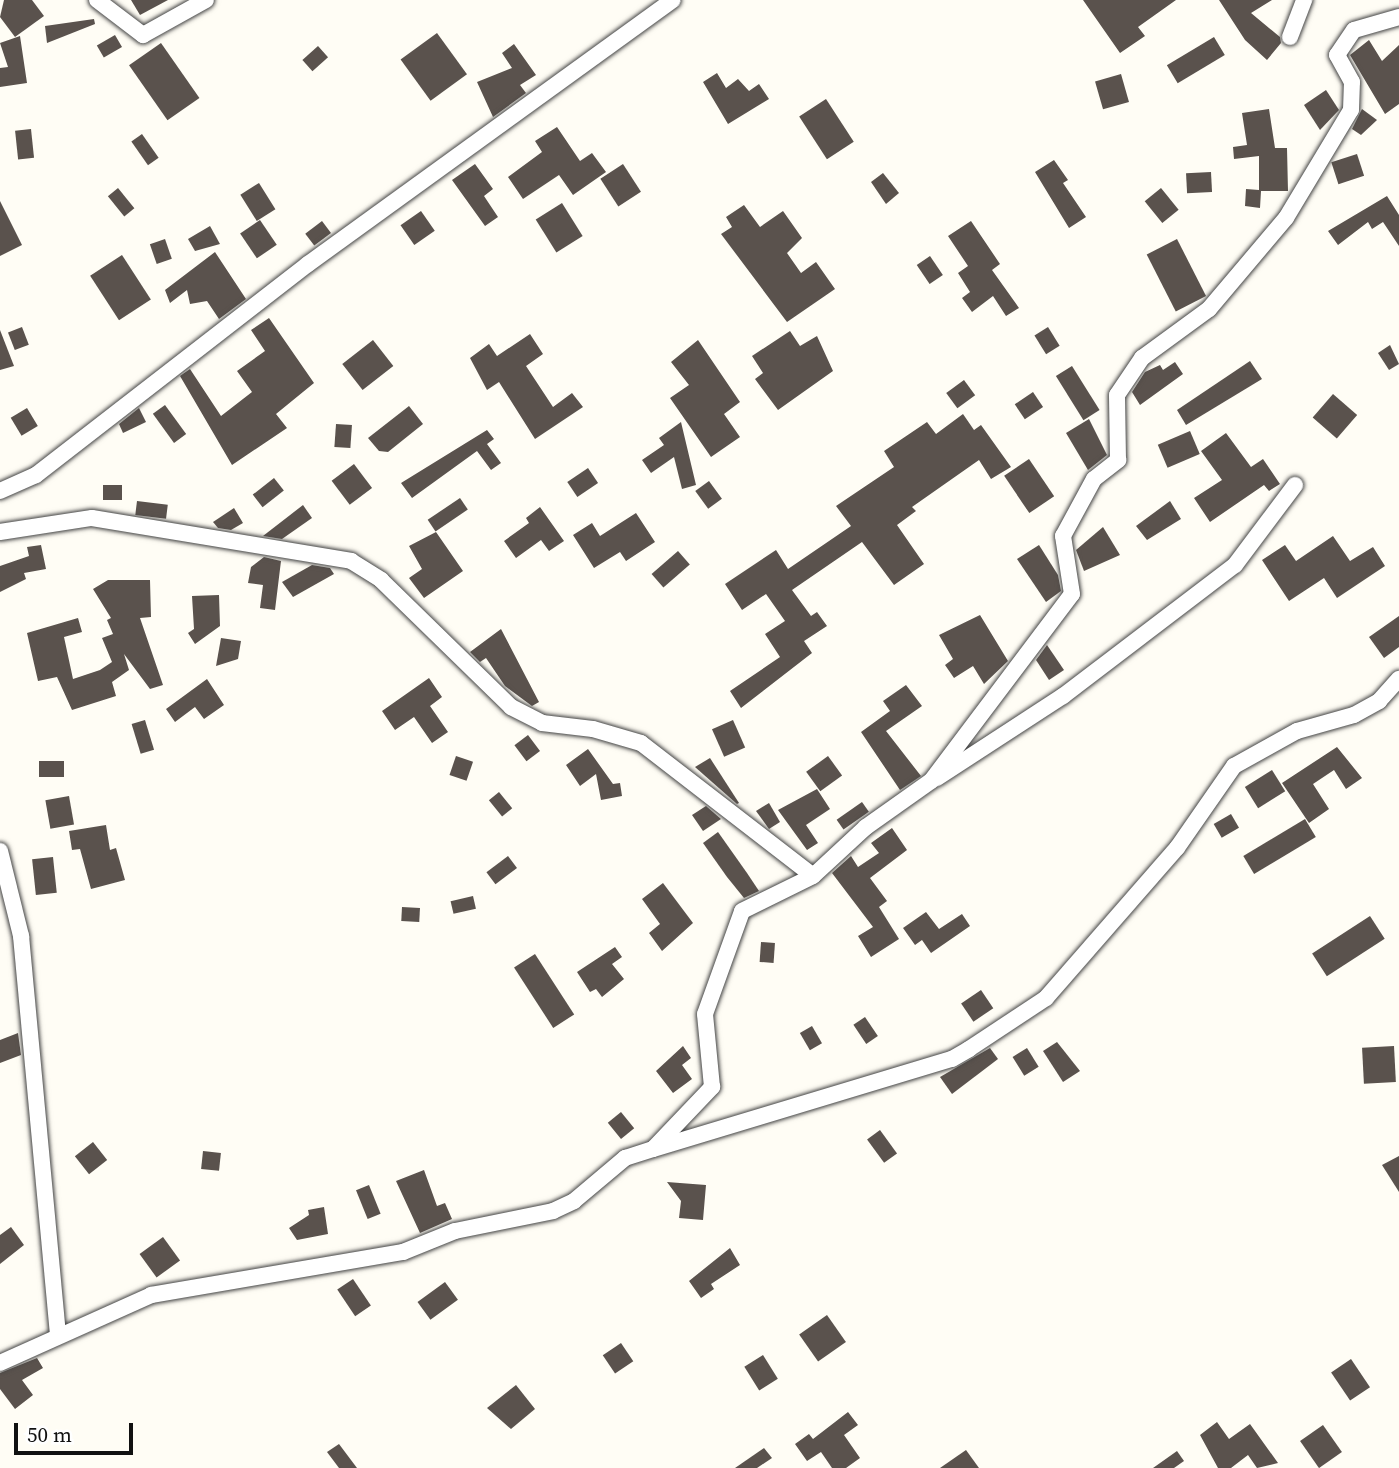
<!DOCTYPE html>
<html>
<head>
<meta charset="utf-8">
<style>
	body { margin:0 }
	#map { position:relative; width:1399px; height:1468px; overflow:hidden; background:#fffdf5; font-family:"Source Serif 4",serif }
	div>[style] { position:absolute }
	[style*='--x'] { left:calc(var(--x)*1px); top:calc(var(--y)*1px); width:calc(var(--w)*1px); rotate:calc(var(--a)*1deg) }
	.building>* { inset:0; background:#5a524d; transform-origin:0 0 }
	.roads { filter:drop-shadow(0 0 2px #444) drop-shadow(0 0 2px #444) }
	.street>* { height:16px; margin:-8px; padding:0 8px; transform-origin:8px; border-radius:8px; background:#fff }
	span { translate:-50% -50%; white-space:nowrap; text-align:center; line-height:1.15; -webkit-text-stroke:7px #fff; paint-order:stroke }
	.scale { position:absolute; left:14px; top:1423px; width:119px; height:32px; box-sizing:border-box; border:4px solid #111; border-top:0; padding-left:9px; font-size:21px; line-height:24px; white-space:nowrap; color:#111; -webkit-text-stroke:5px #fff; paint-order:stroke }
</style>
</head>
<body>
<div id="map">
	<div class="building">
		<div style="clip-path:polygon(4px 0,32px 0,44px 16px,15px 37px,0 17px)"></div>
		<div style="clip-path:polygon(131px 0,168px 0,140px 15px)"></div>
		<div style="clip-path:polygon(1083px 0,1176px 0,1138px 27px,1145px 36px,1120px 53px)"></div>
		<div style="clip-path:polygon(1219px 0,1272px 0,1251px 13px,1280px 37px,1281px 43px,1267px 60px,1245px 40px)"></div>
		<div style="clip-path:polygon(94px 19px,95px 24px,47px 43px,45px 26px)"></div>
		<div style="left:437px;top:33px;width:51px;height:45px;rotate:54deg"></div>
		<div style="left:115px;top:35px;width:14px;height:21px;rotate:60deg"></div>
		<div style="clip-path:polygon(20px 36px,27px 83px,0 87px,0 68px,8px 67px,0 43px)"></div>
		<div style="left:1214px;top:37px;width:21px;height:55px;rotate:59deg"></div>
		<div style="clip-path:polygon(1369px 40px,1382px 61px,1399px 45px,1399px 104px,1385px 114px,1350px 55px)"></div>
		<div style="left:161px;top:43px;width:67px;height:39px;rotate:55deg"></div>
		<div style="clip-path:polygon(514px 44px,536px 75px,520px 85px,526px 93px,493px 117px,477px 82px,512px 68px,502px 53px)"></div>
		<div style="left:318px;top:46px;width:15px;height:21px;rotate:48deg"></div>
		<div style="clip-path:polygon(717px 73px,726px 88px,738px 79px,749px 91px,759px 84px,769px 99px,728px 124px,703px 82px)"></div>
		<div style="left:1121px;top:74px;width:29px;height:27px;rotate:74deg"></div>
		<div style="clip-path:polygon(1326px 90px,1339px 110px,1320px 130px,1304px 105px)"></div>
		<div style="left:826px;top:99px;width:51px;height:32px;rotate:57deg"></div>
		<div style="clip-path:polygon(1269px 109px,1275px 148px,1287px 148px,1288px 191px,1261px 191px,1260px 208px,1245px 206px,1246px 189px,1259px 190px,1259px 156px,1234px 159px,1233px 147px,1247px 145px,1242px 113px)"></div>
		<div style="clip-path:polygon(1362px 109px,1377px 120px,1361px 135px,1352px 129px)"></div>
		<div style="clip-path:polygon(557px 127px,580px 161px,592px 153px,606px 172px,573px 195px,559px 175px,523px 199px,508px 177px,542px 152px,535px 141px)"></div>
		<div style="left:31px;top:129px;width:29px;height:16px;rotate:84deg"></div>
		<div style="left:142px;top:134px;width:29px;height:13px;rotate:55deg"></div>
		<div style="left:1357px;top:154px;width:23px;height:27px;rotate:72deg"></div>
		<div style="clip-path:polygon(1054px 160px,1068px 180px,1063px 183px,1086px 217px,1069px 228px,1035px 172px)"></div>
		<div style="clip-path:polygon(475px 164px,493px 189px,484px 196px,498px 217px,485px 226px,452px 180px)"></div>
		<div style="left:623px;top:164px;width:33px;height:27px;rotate:57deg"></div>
		<div style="left:1211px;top:172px;width:20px;height:25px;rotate:87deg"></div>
		<div style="clip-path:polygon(883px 173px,899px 193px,886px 204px,871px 182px)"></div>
		<div style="left:259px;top:183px;width:31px;height:22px;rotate:58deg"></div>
		<div style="left:118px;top:188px;width:26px;height:13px;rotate:51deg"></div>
		<div style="left:1161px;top:188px;width:28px;height:21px;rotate:51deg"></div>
		<div style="clip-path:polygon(1387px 196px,1399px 215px,1399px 246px,1383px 222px,1372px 229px,1368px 222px,1338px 245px,1328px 231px)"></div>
		<div style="clip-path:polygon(0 201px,22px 245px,0 256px)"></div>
		<div style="left:562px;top:203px;width:39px;height:31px;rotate:58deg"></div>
		<div style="clip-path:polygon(744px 205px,760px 227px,783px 211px,802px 238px,787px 253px,801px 273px,816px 262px,835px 289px,787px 322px,721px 234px,732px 227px,726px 217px)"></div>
		<div style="left:421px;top:211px;width:24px;height:25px;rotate:55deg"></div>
		<div style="left:260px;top:220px;width:30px;height:24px;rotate:56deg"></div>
		<div style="left:322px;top:221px;width:15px;height:21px;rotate:53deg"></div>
		<div style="clip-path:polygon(971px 221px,1000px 264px,992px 270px,1019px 308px,1006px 316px,993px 296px,972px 312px,962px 298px,970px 292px,958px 273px,968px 266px,948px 236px)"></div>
		<div style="clip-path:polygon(210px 226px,220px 244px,195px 251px,188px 239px)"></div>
		<div style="left:165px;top:239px;width:21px;height:16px;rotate:71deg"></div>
		<div style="left:1177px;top:239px;width:64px;height:34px;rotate:63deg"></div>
		<div style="clip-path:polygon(215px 252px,246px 299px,219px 319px,207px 301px,190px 304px,187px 290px,170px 303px,165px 290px)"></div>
		<div style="left:122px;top:255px;width:53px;height:38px;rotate:57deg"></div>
		<div style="left:930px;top:256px;width:23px;height:16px;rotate:56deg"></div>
		<div style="clip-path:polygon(269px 318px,314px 383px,276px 414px,287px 428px,232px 465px,180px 376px,190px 369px,221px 416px,252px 392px,237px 371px,265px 351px,251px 330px)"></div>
		<div style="left:22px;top:327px;width:19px;height:15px;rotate:69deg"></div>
		<div style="left:1048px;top:327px;width:22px;height:16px;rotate:58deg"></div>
		<div style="clip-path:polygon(0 330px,14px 366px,0 370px)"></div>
		<div style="clip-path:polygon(790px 331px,800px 346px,817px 336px,833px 371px,778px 410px,755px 379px,763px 373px,752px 356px)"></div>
		<div style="clip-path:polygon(530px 334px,543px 354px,526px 366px,553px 407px,572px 393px,583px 407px,535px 439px,499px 382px,487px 390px,470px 358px,489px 344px,497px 356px)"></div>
		<div style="left:373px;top:340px;width:33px;height:39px;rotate:52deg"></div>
		<div style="clip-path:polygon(698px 340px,740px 402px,724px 414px,740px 437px,711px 457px,670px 398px,689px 385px,671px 362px)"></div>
		<div style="clip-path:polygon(1390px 345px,1399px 364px,1389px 370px,1378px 353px)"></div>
		<div style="clip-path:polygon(1250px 361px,1262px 379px,1186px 425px,1177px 410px)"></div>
		<div style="clip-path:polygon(1175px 362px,1183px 374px,1140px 405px,1132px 392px,1145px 372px,1160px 365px,1163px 370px)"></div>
		<div style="left:1072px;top:366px;width:52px;height:19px;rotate:58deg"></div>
		<div style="left:964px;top:380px;width:19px;height:22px;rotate:54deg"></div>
		<div style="left:1033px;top:392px;width:18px;height:22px;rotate:56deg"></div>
		<div style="left:1333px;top:394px;width:32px;height:31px;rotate:41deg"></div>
		<div style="left:165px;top:405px;width:36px;height:15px;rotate:54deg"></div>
		<div style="clip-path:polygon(409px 406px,423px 424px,388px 452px,379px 451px,368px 438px)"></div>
		<div style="left:27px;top:408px;width:21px;height:19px;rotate:59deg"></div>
		<div style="clip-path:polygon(139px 408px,146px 422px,123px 433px,119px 424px)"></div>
		<div style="clip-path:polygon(963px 414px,974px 430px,981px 425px,1011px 467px,991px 479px,979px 460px,912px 507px,916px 511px,897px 525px,924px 564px,894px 585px,862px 542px,792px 590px,811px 616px,817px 612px,827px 626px,804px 641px,812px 653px,741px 708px,730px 691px,780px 657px,765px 634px,785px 621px,766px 594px,742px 610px,725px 584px,776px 550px,788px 569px,851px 526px,836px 506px,894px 467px,884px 451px,927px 422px,936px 434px)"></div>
		<div style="clip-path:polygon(1089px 419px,1107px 455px,1088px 470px,1066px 433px)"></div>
		<div style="clip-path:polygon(681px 422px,696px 485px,682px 489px,674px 457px,651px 473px,642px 460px,664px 445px,659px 438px)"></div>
		<div style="left:336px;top:424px;width:16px;height:23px;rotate:4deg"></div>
		<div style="clip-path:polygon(487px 430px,494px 439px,487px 444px,501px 463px,491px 470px,477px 451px,412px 498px,401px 483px)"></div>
		<div style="left:1190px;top:431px;width:25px;height:35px;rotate:67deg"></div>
		<div style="clip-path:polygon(1226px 433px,1251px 467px,1263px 459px,1280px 484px,1269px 491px,1264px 485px,1210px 522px,1194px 498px,1222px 480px,1201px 451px)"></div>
		<div style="left:1029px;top:459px;width:45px;height:30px;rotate:56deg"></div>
		<div style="left:354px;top:464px;width:30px;height:28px;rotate:53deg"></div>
		<div style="left:588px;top:468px;width:18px;height:25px;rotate:56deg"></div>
		<div style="left:274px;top:478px;width:16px;height:27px;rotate:52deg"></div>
		<div style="left:709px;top:481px;width:22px;height:17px;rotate:54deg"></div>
		<div style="left:103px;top:485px;width:19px;height:15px"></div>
		<div style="left:460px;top:498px;width:14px;height:39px;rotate:56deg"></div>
		<div style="left:137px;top:501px;width:31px;height:14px;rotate:7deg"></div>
		<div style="clip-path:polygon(1170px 501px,1181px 519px,1147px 540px,1136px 526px)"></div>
		<div style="clip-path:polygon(303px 505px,312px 518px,282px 539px,263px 536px)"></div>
		<div style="clip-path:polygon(540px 507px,564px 541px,549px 551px,541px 540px,516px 558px,504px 541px,529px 523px,526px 518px)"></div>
		<div style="clip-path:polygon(234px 508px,243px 523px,231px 530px,218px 528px,213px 522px)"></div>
		<div style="clip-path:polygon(636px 513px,655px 542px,626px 561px,620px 552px,594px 568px,573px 535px,592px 523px,600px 536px)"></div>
		<div style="clip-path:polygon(1103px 527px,1120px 555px,1084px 571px,1076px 550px)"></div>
		<div style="clip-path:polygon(436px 532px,463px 571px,424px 598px,409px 578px,422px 569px,409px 546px)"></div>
		<div style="clip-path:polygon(1333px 536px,1350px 561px,1373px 547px,1385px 566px,1337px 598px,1324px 578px,1289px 601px,1262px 560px,1285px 545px,1296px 561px)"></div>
		<div style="clip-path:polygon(41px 545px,46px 569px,24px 573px,26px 579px,0 592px,0 566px,29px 556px,27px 547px)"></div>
		<div style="clip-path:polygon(1039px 545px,1058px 575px,1061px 591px,1046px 602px,1017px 559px)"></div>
		<div style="left:678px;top:551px;width:18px;height:35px;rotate:49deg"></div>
		<div style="clip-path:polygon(264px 557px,281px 561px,275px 610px,260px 608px,263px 585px,248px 583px,251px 567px)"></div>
		<div style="clip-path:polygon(312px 565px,330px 568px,334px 574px,293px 597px,282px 582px)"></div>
		<div style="clip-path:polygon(108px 580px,150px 580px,151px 617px,140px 618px,163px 685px,150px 689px,124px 654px,129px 670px,112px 682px,116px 696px,72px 710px,57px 677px,38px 681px,27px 633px,78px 618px,82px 632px,64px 637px,73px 679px,100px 670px,112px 662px,102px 638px,113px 634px,107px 620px,111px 618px,93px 589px)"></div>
		<div style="clip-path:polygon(219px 595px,220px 626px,195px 644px,188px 633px,194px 629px,192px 596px)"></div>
		<div style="clip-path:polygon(980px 615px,1008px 661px,984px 684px,973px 666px,954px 678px,945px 665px,953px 659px,939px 635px)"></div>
		<div style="clip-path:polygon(1399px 616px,1399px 647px,1384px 658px,1369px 637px)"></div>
		<div style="clip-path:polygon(501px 629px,539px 702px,532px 706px,505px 686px,486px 658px,480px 662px,470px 652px)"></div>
		<div style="clip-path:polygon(221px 638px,241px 641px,238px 659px,216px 666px)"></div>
		<div style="clip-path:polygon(1047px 645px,1064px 670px,1049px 680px,1036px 660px)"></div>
		<div style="clip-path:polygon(429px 678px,442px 697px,430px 706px,448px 732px,432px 743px,414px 717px,395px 730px,382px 711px)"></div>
		<div style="clip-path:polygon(207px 679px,224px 705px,204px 719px,195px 707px,175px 722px,166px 709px)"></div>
		<div style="clip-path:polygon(906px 685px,922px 706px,886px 731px,921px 776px,900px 790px,861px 732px,890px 711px,883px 701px)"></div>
		<div style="left:145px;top:720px;width:31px;height:14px;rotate:73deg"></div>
		<div style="left:733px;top:720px;width:30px;height:23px;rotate:66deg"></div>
		<div style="left:528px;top:735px;width:20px;height:17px;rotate:53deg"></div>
		<div style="clip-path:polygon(1337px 747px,1362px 778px,1346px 789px,1334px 770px,1313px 784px,1329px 809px,1309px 823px,1282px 783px)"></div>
		<div style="clip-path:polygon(588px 749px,613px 784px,620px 783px,622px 796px,601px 800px,596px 774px,580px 786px,566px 765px)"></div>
		<div style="left:456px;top:756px;width:18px;height:20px;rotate:19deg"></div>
		<div style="left:828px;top:756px;width:24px;height:27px;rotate:54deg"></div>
		<div style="clip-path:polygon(710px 758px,739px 803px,737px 804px,695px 767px)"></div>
		<div style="left:64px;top:761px;width:16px;height:25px;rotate:90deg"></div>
		<div style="left:1272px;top:770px;width:25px;height:32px;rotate:58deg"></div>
		<div style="clip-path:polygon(817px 789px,830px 809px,806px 825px,818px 843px,807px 850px,778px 810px)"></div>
		<div style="left:499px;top:792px;width:21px;height:13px;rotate:51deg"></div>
		<div style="left:69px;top:796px;width:29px;height:24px;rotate:80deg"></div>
		<div style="left:862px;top:802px;width:12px;height:31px;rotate:55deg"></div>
		<div style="clip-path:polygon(769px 803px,780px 822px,769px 829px,756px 811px)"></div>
		<div style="clip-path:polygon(706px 806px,721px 819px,703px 831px,692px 815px)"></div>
		<div style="left:1231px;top:814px;width:16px;height:20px;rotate:60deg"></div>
		<div style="left:1305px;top:819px;width:21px;height:72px;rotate:59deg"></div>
		<div style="clip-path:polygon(106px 825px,110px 850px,116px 848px,125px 880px,91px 889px,80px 849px,72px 850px,69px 831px)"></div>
		<div style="clip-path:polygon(892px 828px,907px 850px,870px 878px,887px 901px,879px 907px,899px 939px,871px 957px,858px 936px,873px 927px,832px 873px,851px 856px,858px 867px,879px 853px,871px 843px)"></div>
		<div style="clip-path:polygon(718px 832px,747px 873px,759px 891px,744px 898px,727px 877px,703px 843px)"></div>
		<div style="left:508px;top:856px;width:15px;height:27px;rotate:53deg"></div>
		<div style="left:53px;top:857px;width:36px;height:21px;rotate:84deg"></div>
		<div style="clip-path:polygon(663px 883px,693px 923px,662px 951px,649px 933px,660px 924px,642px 899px)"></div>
		<div style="left:473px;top:896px;width:13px;height:23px;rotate:77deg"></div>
		<div style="left:402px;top:907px;width:18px;height:14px;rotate:3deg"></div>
		<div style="clip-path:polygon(926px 912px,939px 929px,962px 914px,970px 926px,931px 953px,922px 940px,915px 945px,903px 928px)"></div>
		<div style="left:1370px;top:916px;width:27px;height:69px;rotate:57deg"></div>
		<div style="left:761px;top:942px;width:14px;height:20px;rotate:4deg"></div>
		<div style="clip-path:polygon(615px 947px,622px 957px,612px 964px,624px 979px,602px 997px,596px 989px,590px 992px,577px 972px)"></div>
		<div style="left:535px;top:954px;width:72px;height:25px;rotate:57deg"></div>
		<div style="left:981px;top:990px;width:22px;height:24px;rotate:56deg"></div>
		<div style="left:865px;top:1017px;width:23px;height:14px;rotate:56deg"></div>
		<div style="left:812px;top:1026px;width:20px;height:14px;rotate:60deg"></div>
		<div style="clip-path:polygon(18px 1033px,21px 1055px,0 1063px,0 1040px)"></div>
		<div style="clip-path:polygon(1057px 1042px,1080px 1071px,1063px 1082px,1043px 1051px)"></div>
		<div style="clip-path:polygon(683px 1046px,691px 1058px,682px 1065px,692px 1079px,673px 1093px,656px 1071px)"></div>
		<div style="left:1394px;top:1046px;width:36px;height:32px;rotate:87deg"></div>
		<div style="clip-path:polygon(990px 1048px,998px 1059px,952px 1094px,940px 1077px)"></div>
		<div style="left:1027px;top:1048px;width:22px;height:17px;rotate:58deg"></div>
		<div style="left:621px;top:1112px;width:21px;height:17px;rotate:51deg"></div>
		<div style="left:880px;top:1130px;width:29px;height:16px;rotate:54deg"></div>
		<div style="left:93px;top:1142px;width:23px;height:23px;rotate:52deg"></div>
		<div style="left:203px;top:1151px;width:18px;height:18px;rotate:6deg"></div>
		<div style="clip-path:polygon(1399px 1156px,1399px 1192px,1382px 1165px)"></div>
		<div style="clip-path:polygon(424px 1170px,437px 1206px,445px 1203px,452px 1219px,420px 1233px,396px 1181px)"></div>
		<div style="clip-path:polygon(667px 1182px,706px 1185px,703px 1220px,679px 1218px,681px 1201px)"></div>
		<div style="left:369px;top:1185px;width:31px;height:14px;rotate:68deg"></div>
		<div style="clip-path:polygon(324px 1207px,328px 1234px,297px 1240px,289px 1228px,309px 1215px,308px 1210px)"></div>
		<div style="clip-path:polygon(11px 1227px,24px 1245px,0 1264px,0 1235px)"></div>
		<div style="left:163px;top:1237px;width:29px;height:29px;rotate:54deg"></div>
		<div style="clip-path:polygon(730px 1248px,740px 1265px,711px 1284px,714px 1289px,701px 1298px,689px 1281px)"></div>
		<div style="left:353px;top:1279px;width:32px;height:19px;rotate:56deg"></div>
		<div style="left:445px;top:1282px;width:22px;height:34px;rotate:54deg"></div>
		<div style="left:827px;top:1315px;width:33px;height:34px;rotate:55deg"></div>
		<div style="left:621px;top:1343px;width:22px;height:22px;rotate:56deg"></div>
		<div style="left:763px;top:1355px;width:28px;height:22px;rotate:58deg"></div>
		<div style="clip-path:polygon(37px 1358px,43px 1368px,22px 1380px,33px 1395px,15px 1409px,0 1389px,0 1373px)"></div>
		<div style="left:1351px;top:1359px;width:34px;height:24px;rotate:56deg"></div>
		<div style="clip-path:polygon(516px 1385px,535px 1409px,511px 1429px,487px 1408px)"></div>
		<div style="clip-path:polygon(848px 1412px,858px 1425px,844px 1435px,860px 1458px,846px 1468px,832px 1468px,821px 1452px,807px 1461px,795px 1444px,809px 1434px,813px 1439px)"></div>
		<div style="clip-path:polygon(1217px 1422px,1229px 1439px,1250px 1424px,1278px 1463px,1257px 1468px,1248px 1455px,1231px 1468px,1218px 1468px,1200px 1435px)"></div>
		<div style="left:1323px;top:1425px;width:33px;height:28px;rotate:55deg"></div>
		<div style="clip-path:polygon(339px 1444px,357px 1468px,339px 1468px,327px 1452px)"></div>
		<div style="clip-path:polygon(764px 1448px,772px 1458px,757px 1468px,735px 1468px)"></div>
		<div style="clip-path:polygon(966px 1450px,979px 1468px,940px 1468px)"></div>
		<div style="clip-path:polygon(1177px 1451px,1184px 1461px,1174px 1468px,1153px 1468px)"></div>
	</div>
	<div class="roads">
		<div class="street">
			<div style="--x:97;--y:0;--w:58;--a:37.3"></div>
			<div style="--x:143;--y:35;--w:72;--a:-29.1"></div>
			<div style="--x:1290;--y:37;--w:40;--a:-69"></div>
			<div style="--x:0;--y:491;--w:39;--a:-24"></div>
			<div style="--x:36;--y:475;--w:344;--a:-37.8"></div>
			<div style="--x:308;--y:264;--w:450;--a:-35.9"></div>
			<div style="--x:0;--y:532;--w:93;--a:-8.7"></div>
			<div style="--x:92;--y:518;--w:263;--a:9.4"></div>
			<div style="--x:351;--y:561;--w:36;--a:32"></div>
			<div style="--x:381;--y:580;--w:182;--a:44.3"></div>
			<div style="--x:511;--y:707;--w:35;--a:27"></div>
			<div style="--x:542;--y:723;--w:51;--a:6.7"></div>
			<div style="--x:593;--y:729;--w:50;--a:16.3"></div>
			<div style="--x:641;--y:743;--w:217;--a:37.7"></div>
			<div style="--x:937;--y:778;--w:150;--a:-33.1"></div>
			<div style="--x:1063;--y:696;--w:216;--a:-37.3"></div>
			<div style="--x:1235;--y:565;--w:100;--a:-53.1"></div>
			<div style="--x:0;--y:851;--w:88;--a:76.1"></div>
			<div style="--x:21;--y:936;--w:401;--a:84.7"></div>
			<div style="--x:653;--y:1149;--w:312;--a:-16.8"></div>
			<div style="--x:952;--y:1059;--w:20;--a:-30"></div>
			<div style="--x:969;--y:1049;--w:92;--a:-33.5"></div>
			<div style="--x:1046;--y:998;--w:199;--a:-48.9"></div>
			<div style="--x:1177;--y:848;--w:100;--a:-55.2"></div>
			<div style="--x:1234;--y:766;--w:72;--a:-29.1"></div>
			<div style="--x:1297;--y:731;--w:59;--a:-15.7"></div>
			<div style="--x:1354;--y:715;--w:29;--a:-29"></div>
			<div style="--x:1379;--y:701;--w:30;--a:-48"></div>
			<div style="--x:0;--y:1363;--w:166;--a:-24.2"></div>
			<div style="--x:151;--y:1295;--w:256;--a:-9.7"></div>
			<div style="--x:403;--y:1252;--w:56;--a:-22"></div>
			<div style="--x:455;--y:1231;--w:100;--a:-11.5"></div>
			<div style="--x:553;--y:1211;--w:23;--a:-25"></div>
			<div style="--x:574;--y:1201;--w:67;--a:-40.1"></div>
			<div style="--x:625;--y:1158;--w:29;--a:-18"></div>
			<div style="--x:653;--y:1149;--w:86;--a:-46.4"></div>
			<div style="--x:712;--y:1087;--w:73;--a:-95.5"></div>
			<div style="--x:705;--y:1014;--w:109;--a:-70.2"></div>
			<div style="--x:742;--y:911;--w:79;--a:-26.2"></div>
			<div style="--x:813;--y:876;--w:72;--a:-42.8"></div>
			<div style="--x:866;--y:827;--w:80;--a:-35.3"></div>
			<div style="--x:931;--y:781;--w:234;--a:-53"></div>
			<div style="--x:1072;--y:594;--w:59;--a:-98.8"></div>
			<div style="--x:1063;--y:536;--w:65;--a:-61.5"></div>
			<div style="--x:1094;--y:479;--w:31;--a:-38"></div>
			<div style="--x:1118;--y:460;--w:65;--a:-90.9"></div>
			<div style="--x:1117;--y:395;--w:45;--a:-56"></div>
			<div style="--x:1142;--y:358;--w:83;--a:-36.2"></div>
			<div style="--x:1209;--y:309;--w:119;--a:-49.8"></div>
			<div style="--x:1286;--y:218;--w:126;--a:-59"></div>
			<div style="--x:1351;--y:110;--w:28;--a:-88"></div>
			<div style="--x:1352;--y:82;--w:31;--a:-119"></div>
			<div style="--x:1337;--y:55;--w:30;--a:-56"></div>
			<div style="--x:1354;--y:30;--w:47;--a:-16.1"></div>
		</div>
	</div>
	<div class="scale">50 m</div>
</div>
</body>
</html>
